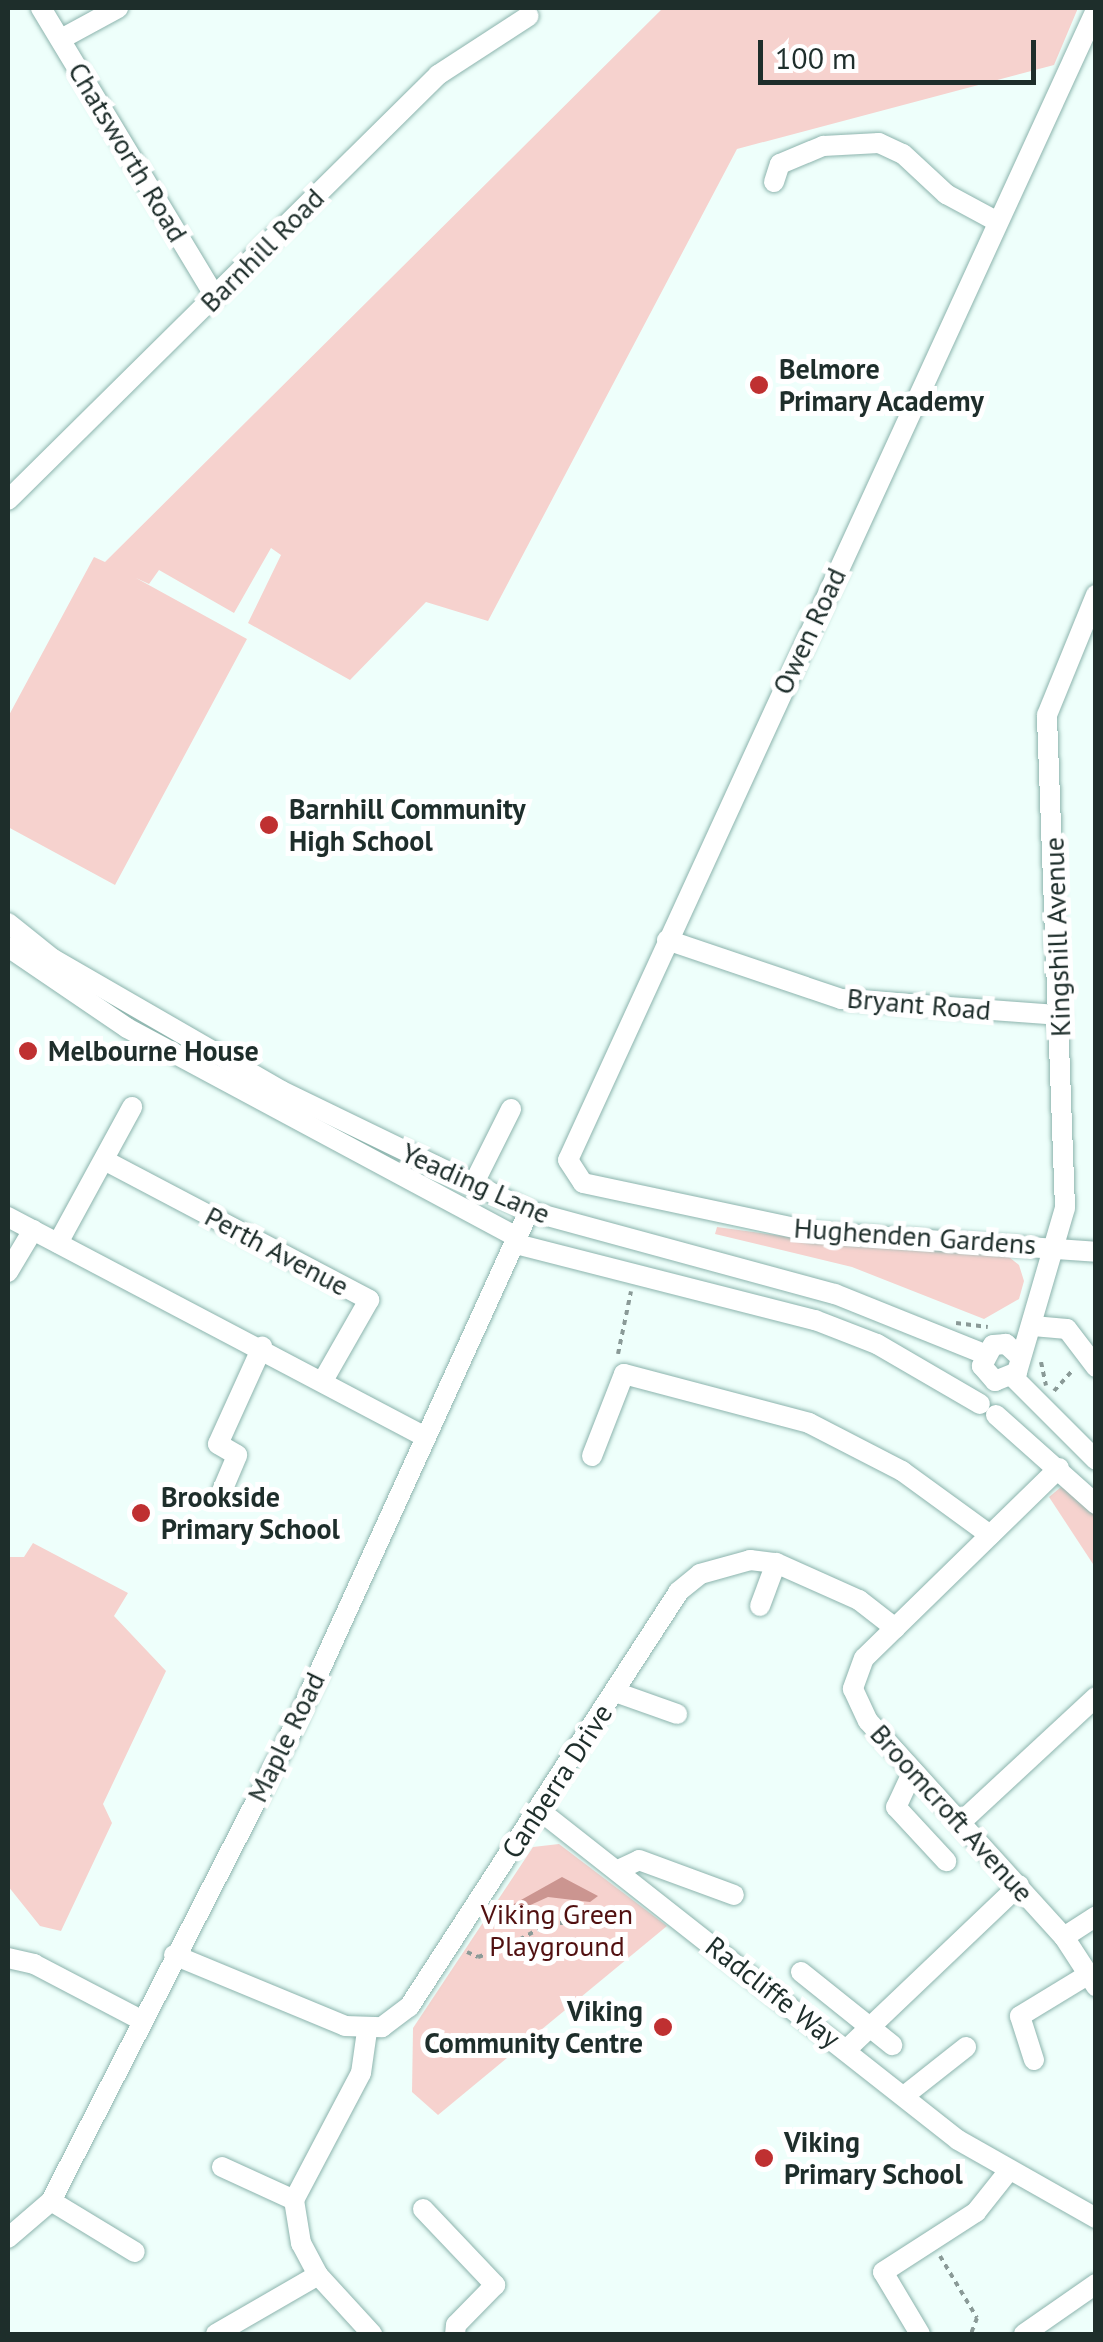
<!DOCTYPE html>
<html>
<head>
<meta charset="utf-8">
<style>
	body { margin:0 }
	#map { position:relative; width:1103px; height:2342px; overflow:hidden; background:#eefffb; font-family:"PT Sans",sans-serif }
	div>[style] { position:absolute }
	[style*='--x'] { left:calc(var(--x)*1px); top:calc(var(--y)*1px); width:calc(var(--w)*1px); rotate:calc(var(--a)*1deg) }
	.green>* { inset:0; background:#f6d2ce }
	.water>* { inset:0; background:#cb9590 }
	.path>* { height:4px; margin-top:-2px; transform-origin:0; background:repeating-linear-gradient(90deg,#8a9a97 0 5px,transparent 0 10px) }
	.roads { filter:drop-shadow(0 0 2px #8cb4ad) drop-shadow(0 0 2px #8cb4ad) }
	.minor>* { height:20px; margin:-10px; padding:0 10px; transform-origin:10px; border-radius:10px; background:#fff }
	.dots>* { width:28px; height:28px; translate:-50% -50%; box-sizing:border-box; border:5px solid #fff; border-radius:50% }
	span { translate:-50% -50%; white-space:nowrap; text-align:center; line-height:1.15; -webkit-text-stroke:10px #fff; paint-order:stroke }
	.street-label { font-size:28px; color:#1e2e2b }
	.poi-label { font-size:28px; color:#1e2e2b; font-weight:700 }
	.left { translate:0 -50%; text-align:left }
	.right { translate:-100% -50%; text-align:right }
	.park-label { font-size:28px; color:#511010 }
	.frame { position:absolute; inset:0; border:10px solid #1e2e2b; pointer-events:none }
	.scale { position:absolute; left:758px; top:40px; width:278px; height:45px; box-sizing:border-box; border:5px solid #1e2e2b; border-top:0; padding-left:12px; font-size:30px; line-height:35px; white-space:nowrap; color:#1e2e2b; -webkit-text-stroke:8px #fff; paint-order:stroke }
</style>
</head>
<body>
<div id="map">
	<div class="green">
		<div style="clip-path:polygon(663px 8px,1078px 8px,1054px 65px,737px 149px,488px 621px,426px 602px,350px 680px,248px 623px,281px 555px,271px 548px,234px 613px,159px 570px,149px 584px,136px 578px,247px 639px,115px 885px,8px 827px,8px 717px,94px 557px,105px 562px)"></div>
		<div style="clip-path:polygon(717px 1227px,826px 1242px,1004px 1253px,1019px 1265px,1024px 1281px,1019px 1299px,984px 1319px,852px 1267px,715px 1234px)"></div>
		<div style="clip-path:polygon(1061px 1487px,1075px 1490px,1095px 1513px,1093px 1564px,1049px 1497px)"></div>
		<div style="clip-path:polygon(33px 1543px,128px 1593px,114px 1616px,166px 1671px,103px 1804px,112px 1823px,61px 1931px,40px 1926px,8px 1886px,8px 1557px,24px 1557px)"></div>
		<div style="clip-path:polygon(559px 1844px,667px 1926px,438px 2115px,412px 2092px,413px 2028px,533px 1847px)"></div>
	</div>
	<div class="water">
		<div style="clip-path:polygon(562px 1877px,598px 1896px,590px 1902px,548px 1897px,504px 1917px,503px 1910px)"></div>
	</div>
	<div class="path">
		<div style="--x:956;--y:1323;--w:32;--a:7"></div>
		<div style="--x:618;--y:1354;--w:64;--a:-78.3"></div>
		<div style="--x:1041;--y:1362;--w:24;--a:78"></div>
		<div style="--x:1054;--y:1391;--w:28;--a:-48"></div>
		<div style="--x:467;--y:1952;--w:12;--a:24"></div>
		<div style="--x:478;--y:1957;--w:25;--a:-18"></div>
		<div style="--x:502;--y:1949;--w:55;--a:-28.4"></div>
		<div style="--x:550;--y:1923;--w:62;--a:0"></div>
		<div style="--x:612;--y:1923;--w:27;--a:-33"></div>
		<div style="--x:940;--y:2256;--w:72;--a:59.2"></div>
		<div style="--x:977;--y:2318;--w:17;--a:111"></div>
	</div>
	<div class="roads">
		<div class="minor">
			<div style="--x:41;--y:8;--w:337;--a:58.9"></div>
			<div style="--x:1096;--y:10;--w:1265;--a:114.66"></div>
			<div style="--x:568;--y:1160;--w:27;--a:57"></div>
			<div style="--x:583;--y:1183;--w:235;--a:12"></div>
			<div style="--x:813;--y:1232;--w:284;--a:4"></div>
			<div style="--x:61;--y:39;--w:65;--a:-28.5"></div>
			<div style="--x:774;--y:182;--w:19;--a:-72"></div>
			<div style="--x:780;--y:164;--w:47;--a:-22.7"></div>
			<div style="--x:823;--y:146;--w:56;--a:-3.1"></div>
			<div style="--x:879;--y:143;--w:26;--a:25"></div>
			<div style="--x:903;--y:154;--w:59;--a:42.9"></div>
			<div style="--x:946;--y:194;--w:59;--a:28.3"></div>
			<div style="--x:8;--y:500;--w:605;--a:-44.66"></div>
			<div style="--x:438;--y:75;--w:108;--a:-33"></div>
			<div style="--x:8;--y:923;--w:58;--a:38.7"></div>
			<div style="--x:53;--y:959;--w:264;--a:30"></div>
			<div style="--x:282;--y:1091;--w:275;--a:25.9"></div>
			<div style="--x:529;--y:1211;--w:317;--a:15.2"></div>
			<div style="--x:835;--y:1294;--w:161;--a:21.9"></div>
			<div style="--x:667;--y:940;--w:184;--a:18.7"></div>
			<div style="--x:841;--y:999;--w:220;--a:4.2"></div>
			<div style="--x:8;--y:947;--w:144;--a:34.2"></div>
			<div style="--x:127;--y:1028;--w:444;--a:28.2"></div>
			<div style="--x:104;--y:1160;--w:300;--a:27.8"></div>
			<div style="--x:369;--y:1300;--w:91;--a:119.7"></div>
			<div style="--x:473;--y:1185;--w:85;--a:-63.4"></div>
			<div style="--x:8;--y:1217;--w:470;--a:27.8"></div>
			<div style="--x:58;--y:1243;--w:155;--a:-61.4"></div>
			<div style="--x:516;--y:1244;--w:309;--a:14.3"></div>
			<div style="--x:815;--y:1320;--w:66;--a:21.2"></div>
			<div style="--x:877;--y:1344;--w:119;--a:30.2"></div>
			<div style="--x:8;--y:1272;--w:49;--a:-59.2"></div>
			<div style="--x:1033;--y:1326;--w:34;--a:5"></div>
			<div style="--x:1067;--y:1329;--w:48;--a:52.7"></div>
			<div style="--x:1019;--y:1356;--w:18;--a:-137"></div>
			<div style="--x:1006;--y:1344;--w:13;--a:176"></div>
			<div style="--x:993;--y:1345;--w:24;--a:118"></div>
			<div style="--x:982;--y:1366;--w:20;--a:49"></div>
			<div style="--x:995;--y:1381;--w:24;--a:-22"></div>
			<div style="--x:1017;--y:1372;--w:171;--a:-73.7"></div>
			<div style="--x:1065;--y:1208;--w:493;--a:-92.1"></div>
			<div style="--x:1047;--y:715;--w:130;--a:-67.8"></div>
			<div style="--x:1013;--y:1377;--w:117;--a:45"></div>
			<div style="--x:996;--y:1415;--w:134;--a:41.7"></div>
			<div style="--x:592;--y:1456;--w:88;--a:-68.7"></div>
			<div style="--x:624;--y:1374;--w:191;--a:14.8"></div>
			<div style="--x:809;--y:1423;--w:105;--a:27.3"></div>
			<div style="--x:902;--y:1471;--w:109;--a:36"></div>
			<div style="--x:1059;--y:1468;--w:272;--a:135.7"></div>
			<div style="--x:864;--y:1658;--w:33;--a:110"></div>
			<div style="--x:853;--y:1689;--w:35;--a:65"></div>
			<div style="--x:868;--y:1721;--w:292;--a:47.8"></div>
			<div style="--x:1064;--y:1937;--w:59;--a:56.9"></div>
			<div style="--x:222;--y:1491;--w:39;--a:-67"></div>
			<div style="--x:237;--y:1455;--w:22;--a:-150"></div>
			<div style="--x:218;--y:1444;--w:107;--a:-65.6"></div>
			<div style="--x:760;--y:1606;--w:46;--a:-69.6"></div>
			<div style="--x:615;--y:1692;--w:66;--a:19.5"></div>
			<div style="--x:913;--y:1771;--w:40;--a:115"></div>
			<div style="--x:896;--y:1807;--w:74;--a:47.2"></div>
			<div style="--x:539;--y:1810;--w:533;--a:38.22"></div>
			<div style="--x:958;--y:2140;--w:159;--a:29.5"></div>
			<div style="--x:961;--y:1822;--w:184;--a:-42.8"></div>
			<div style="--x:618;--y:1870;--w:23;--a:-25"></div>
			<div style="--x:639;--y:1860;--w:101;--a:20.2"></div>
			<div style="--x:1064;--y:1937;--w:38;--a:-33"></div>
			<div style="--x:174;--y:1955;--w:185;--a:22.5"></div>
			<div style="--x:345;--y:2026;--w:37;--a:2"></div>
			<div style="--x:382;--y:2027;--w:34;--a:-37"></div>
			<div style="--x:409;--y:2007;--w:495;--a:-57"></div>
			<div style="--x:678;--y:1592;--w:28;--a:-39"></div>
			<div style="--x:700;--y:1574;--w:52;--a:-15.6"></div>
			<div style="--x:750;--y:1560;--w:26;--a:7"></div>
			<div style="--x:776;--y:1563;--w:91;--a:24"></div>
			<div style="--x:859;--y:1600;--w:46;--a:37.9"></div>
			<div style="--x:8;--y:1958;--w:27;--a:13"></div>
			<div style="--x:34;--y:1964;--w:121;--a:27.6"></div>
			<div style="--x:801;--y:1972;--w:117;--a:38.7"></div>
			<div style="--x:367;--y:2031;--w:42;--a:98.1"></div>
			<div style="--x:361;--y:2073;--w:144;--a:117.8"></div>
			<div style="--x:294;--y:2200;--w:44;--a:80.8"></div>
			<div style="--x:301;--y:2243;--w:36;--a:62"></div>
			<div style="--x:318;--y:2275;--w:80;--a:47.5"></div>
			<div style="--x:846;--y:2050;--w:239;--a:-43.6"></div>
			<div style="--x:1034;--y:2060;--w:46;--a:-107.7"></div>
			<div style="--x:1020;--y:2016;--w:81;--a:-31.3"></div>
			<div style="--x:904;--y:2096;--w:79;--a:-38.3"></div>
			<div style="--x:222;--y:2167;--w:79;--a:24.6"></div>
			<div style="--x:51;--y:2201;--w:98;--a:31.3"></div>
			<div style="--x:423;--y:2209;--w:105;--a:46.5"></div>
			<div style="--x:495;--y:2285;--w:56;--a:134.3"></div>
			<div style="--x:456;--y:2325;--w:9;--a:96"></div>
			<div style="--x:8;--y:2238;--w:57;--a:-40.7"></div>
			<div style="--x:51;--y:2201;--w:535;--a:-62.86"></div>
			<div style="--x:295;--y:1725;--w:565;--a:-65.52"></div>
			<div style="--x:216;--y:2334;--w:118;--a:-30"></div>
			<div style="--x:920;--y:2334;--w:72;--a:-120.8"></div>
			<div style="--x:883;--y:2272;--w:111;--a:-32.8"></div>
			<div style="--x:976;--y:2212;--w:50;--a:-51.5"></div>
			<div style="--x:1024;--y:2334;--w:88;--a:-34.8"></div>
		</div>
	</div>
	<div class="dots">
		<div style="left:759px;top:385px;background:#bf3031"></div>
		<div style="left:269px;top:825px;background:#bf3031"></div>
		<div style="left:28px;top:1051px;background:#bf3031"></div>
		<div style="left:141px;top:1513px;background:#bf3031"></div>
		<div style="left:663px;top:2027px;background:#bf3031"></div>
		<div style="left:764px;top:2158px;background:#bf3031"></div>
	</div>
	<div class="street-label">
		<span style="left:128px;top:152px;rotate:59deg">Chatsworth Road</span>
		<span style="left:262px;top:250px;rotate:-45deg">Barnhill Road</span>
		<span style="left:809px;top:631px;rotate:-65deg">Owen Road</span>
		<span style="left:1057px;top:937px;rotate:-92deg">Kingshill Avenue</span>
		<span style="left:919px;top:1004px;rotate:5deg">Bryant Road</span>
		<span style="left:476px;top:1183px;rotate:24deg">Yeading Lane</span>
		<span style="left:915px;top:1236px;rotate:4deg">Hughenden Gardens</span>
		<span style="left:277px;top:1251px;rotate:28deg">Perth Avenue</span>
		<span style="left:286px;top:1737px;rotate:-64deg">Maple Road</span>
		<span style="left:557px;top:1781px;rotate:-57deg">Canberra Drive</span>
		<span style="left:952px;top:1813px;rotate:48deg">Broomcroft Avenue</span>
		<span style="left:773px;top:1992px;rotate:38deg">Radcliffe Way</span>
	</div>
	<div class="poi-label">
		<span class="left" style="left:779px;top:385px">Belmore<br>Primary Academy</span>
		<span class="left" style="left:289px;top:825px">Barnhill Community<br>High School</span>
		<span class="left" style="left:48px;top:1051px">Melbourne House</span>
		<span class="left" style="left:161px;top:1513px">Brookside<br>Primary School</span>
		<span class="right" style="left:643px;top:2027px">Viking<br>Community Centre</span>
		<span class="left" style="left:784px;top:2158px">Viking<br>Primary School</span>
	</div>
	<div class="park-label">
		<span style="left:557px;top:1930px">Viking Green<br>Playground</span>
	</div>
	<div class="frame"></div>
	<div class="scale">100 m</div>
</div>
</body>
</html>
